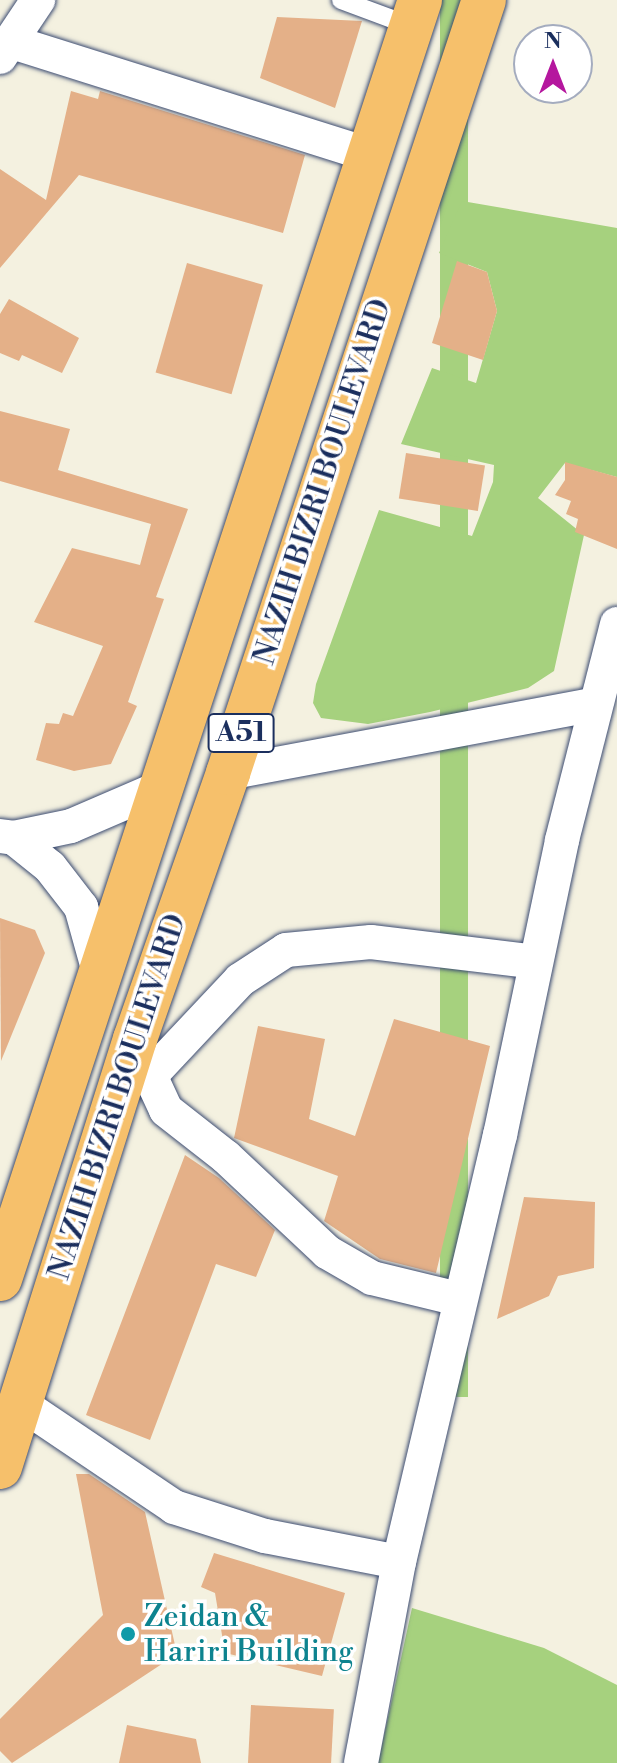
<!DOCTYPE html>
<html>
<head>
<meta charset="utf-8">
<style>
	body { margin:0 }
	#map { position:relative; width:617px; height:1763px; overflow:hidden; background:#f4f1e0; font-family:"Libre Bodoni",serif }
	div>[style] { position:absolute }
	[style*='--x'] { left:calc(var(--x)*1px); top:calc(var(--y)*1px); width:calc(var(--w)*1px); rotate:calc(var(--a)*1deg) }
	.green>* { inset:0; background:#a6d17e; transform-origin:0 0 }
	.building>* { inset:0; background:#e4b088; transform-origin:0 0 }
	.roads { filter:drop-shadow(0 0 2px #3c4c72) drop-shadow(0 0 2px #3c4c72) }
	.lane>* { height:18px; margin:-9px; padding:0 9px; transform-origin:9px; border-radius:9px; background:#fff }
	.street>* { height:34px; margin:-17px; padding:0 17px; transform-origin:17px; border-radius:17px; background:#fff }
	.highway>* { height:44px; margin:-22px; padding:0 22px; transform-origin:22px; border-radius:22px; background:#f6c06b }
	.dots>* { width:22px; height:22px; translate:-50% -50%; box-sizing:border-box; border:4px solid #fff; border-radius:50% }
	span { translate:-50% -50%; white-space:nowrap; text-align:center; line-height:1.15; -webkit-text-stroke:7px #fff; paint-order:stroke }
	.shield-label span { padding:2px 6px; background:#fff; border:2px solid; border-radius:6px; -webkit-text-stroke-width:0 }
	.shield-label { font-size:28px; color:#1b2f5e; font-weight:700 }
	.street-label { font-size:30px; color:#1b2f5e }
	.culture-label { font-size:30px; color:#0d838f }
	.left { translate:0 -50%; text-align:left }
	.north { position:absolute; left:513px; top:24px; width:80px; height:80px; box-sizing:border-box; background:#fff; border:2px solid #a4acbf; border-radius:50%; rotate:0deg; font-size:22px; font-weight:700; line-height:32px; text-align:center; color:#1b2f5e }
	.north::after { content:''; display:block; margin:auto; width:28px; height:36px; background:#b5179e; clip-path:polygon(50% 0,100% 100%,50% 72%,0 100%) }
</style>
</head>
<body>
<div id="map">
	<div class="green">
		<div style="left:440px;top:0;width:28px;height:1397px"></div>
		<div style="clip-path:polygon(462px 201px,617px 228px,617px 477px,565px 463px,538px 498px,584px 535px,554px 671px,528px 688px,430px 712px,368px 724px,321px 718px,313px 703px,316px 684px,379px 510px,472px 536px,493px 482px,494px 465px,401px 444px,432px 368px,476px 383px,497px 311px,487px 272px,439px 253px)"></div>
		<div style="clip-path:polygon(412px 1608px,544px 1648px,617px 1685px,617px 1763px,378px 1763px)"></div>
	</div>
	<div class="building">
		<div style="clip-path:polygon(277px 17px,362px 21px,335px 108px,260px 78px)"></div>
		<div style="clip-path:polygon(71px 91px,98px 99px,100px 91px,305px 155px,283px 233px,79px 175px,0 268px,0 169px,46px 200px)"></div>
		<div style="clip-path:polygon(457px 261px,487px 272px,497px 311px,483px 360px,432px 343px)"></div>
		<div style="left:187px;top:263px;width:79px;height:114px;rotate:16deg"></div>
		<div style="clip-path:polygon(9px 299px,79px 338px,62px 373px,22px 355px,19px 361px,0 353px,0 314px)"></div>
		<div style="clip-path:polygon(0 411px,70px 429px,58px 470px,188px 509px,156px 597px,164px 599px,128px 702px,137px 706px,111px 764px,74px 771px,36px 760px,46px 723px,59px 724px,63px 713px,73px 716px,103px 646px,34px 622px,72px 548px,140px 565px,151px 524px,0 481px)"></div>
		<div style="left:406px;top:453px;width:80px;height:46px;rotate:9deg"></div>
		<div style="clip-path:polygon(565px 462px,617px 477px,617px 549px,575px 532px,578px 519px,566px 514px,571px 501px,555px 495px,565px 480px)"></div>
		<div style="clip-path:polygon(0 918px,35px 930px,45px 953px,1px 1061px)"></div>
		<div style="clip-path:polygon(394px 1019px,490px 1046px,436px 1273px,380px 1259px,324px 1221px,338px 1176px,234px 1138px,258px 1026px,325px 1039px,309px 1119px,355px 1136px)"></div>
		<div style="clip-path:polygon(185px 1155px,219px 1178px,275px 1230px,256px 1277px,216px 1264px,150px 1440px,86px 1415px)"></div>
		<div style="clip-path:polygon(524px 1197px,595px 1202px,594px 1268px,558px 1276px,549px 1296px,497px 1319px)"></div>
		<div style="clip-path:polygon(76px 1474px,89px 1474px,145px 1512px,177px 1654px,12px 1763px,0 1751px,0 1719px,103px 1615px)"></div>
		<div style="clip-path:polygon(214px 1553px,345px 1593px,322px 1676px,225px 1653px,215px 1593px,201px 1587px)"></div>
		<div style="left:251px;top:1705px;width:83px;height:58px;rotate:3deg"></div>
		<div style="clip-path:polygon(127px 1725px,196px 1739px,201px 1763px,119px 1763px)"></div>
	</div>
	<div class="roads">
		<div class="lane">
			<div style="--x:341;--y:0;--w:75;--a:20.4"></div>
		</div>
		<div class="street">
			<div style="--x:12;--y:42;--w:376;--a:17.5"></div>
			<div style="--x:0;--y:57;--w:69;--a:-56.3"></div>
			<div style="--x:228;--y:773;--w:371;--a:-10.6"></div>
			<div style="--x:0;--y:836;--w:14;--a:8"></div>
			<div style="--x:14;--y:838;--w:58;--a:-11.9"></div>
			<div style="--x:71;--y:826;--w:103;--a:-23.3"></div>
			<div style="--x:14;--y:838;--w:46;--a:38.9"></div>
			<div style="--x:50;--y:867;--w:51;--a:52.2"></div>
			<div style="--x:81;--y:907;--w:75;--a:74.5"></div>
			<div style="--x:142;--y:1058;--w:57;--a:65.2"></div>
			<div style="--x:166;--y:1110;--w:76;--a:38.1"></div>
			<div style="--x:226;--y:1157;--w:139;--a:43.2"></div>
			<div style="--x:327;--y:1252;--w:52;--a:30"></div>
			<div style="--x:372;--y:1278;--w:89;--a:13.6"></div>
			<div style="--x:149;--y:1077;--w:133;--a:-46.8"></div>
			<div style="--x:240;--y:980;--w:55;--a:-33.1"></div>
			<div style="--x:286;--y:950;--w:85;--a:-5.4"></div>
			<div style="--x:371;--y:942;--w:166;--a:6.9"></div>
			<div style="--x:20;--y:1403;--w:186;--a:34"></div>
			<div style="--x:174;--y:1507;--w:96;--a:17.7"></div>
			<div style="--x:265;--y:1536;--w:136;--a:11"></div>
			<div style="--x:361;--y:1763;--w:205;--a:-79.3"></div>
			<div style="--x:399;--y:1562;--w:439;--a:-76.7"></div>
			<div style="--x:500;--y:1135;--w:301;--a:-78.1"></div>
			<div style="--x:562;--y:840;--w:223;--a:-75.7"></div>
		</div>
		<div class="highway">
			<div style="--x:0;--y:1279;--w:1346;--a:-71.82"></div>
			<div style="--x:0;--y:1467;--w:449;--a:-72.5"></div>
			<div style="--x:135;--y:1039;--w:282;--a:-70.7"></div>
			<div style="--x:228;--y:773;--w:814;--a:-71.68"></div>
		</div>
	</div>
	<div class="dots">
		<div style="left:128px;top:1634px;background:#0f9aa8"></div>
	</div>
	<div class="shield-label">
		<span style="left:241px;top:733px">A51</span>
	</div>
	<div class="street-label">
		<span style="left:323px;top:482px;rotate:-72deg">NAZIH BIZRI BOULEVARD</span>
		<span style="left:118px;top:1097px;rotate:-72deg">NAZIH BIZRI BOULEVARD</span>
	</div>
	<div class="culture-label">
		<span class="left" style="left:144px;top:1634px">Zeidan &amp;<br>Hariri Building</span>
	</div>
	<div class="north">N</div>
</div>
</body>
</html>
